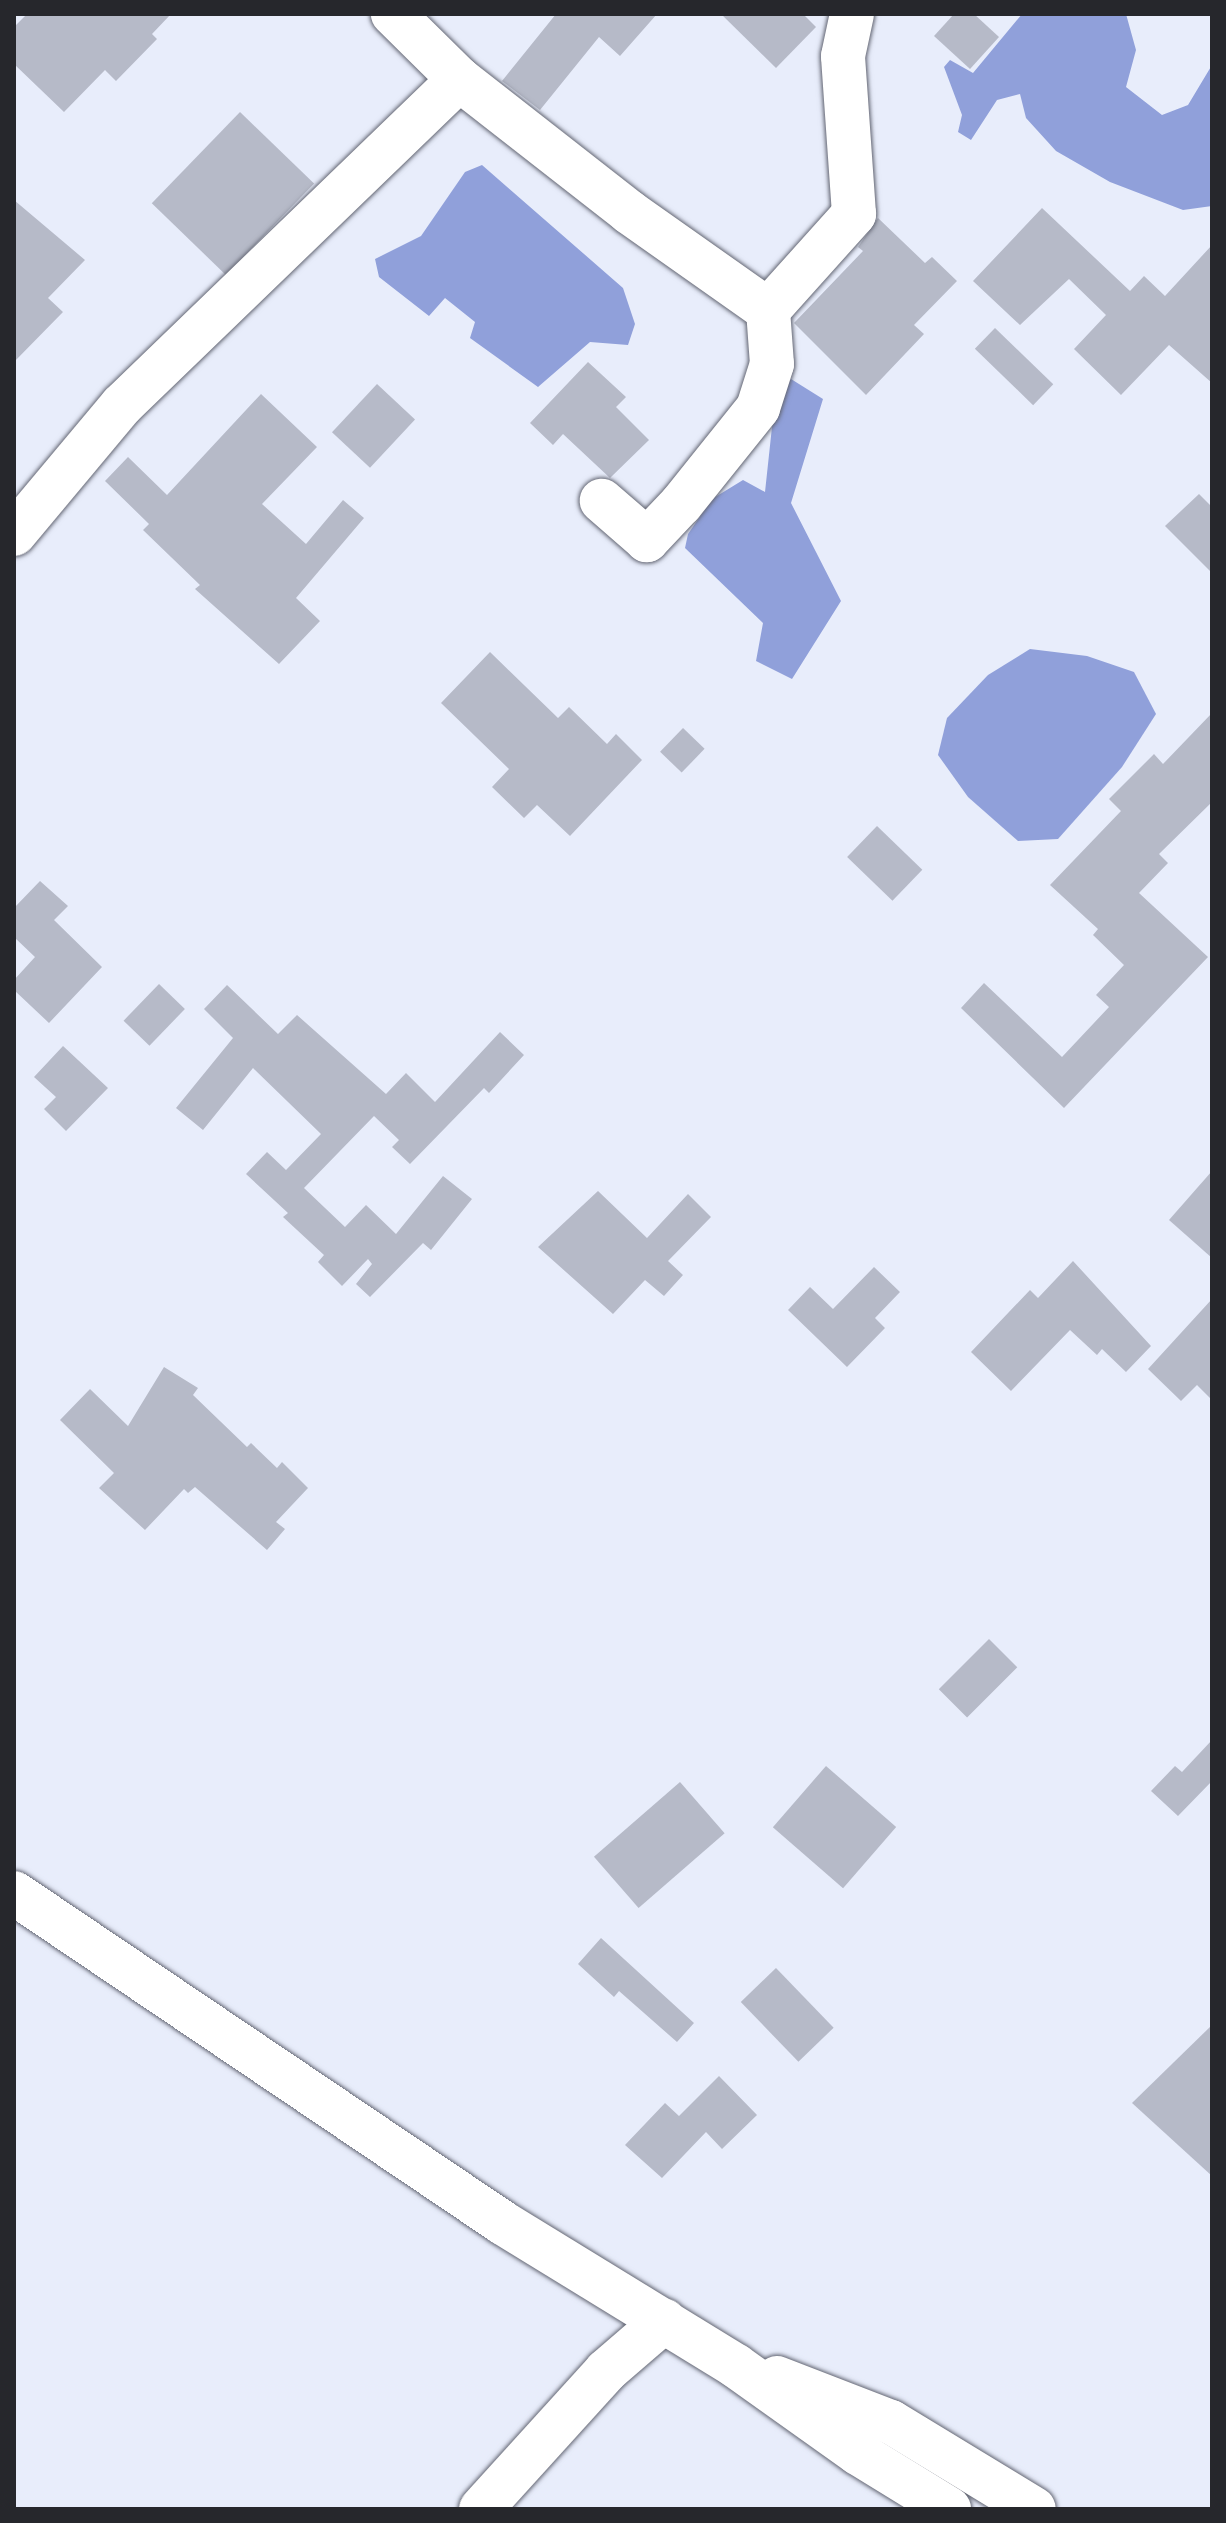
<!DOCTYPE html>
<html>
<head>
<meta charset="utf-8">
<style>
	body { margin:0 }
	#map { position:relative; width:1226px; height:2523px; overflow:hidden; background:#e8edfb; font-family:"Asap Condensed",sans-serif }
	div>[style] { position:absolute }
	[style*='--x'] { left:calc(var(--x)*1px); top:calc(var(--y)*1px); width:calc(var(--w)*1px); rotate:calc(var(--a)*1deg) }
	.water>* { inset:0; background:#90a0da }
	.building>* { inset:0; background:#b6bac8; transform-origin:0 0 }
	.roads { filter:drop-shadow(0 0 2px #636673) drop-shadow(0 0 2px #636673) }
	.minor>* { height:44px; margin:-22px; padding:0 22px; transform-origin:22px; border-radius:22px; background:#fff }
	.major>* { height:44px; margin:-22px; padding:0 22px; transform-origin:22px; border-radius:22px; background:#fff }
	span { translate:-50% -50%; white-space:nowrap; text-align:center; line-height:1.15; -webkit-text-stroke:6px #fff; paint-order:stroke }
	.frame { position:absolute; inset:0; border:16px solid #26272c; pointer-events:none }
</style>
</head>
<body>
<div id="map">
	<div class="water">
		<div style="clip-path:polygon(1022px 14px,1126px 14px,1136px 50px,1126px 87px,1162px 115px,1188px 105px,1212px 65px,1212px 206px,1183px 210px,1110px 182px,1056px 151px,1026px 118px,1020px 94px,997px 100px,971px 140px,958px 132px,962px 115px,944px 67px,950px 60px,973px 73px)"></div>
		<div style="clip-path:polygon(482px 165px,623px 288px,635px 324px,628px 345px,590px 342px,538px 387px,470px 338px,475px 322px,445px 298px,429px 316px,379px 277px,375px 259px,421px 236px,465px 172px)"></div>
		<div style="clip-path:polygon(791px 379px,823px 399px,791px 503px,841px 601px,792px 679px,756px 661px,763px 623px,685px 548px,688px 534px,712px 499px,743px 480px,765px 492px,775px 399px)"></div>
		<div style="clip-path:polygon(1030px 649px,1087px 656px,1134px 672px,1156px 714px,1122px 767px,1058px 839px,1018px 841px,968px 797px,938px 755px,947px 718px,988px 675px)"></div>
	</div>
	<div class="building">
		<div style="clip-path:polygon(27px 14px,171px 14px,152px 34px,157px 39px,116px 81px,105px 70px,64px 112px,14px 64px,14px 27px)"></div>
		<div style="clip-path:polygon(556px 14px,657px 14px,620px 56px,599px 37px,540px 110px,502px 81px)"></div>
		<div style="clip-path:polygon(721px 14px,803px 14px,816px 27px,776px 68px)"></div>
		<div style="clip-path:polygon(954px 14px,974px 14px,999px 37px,970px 69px,934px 36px)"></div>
		<div style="left:240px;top:112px;width:103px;height:127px;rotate:44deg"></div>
		<div style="clip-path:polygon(14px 200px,85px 260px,48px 298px,63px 312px,14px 362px)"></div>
		<div style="clip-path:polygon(1042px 208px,1130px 291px,1144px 276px,1165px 296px,1212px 245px,1212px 383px,1169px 345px,1121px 395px,1074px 349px,1106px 315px,1069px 279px,1020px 325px,973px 281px)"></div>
		<div style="clip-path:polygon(878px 218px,925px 263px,932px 257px,957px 281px,914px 325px,924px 334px,866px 395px,794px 323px,863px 251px,858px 247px)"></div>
		<div style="left:995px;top:328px;width:81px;height:29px;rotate:44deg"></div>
		<div style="clip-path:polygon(588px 362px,626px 397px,616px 407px,649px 440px,610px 478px,563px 434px,553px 445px,530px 423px)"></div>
		<div style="left:377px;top:384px;width:52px;height:66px;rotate:43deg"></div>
		<div style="clip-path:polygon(261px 394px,317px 447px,262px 504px,306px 544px,343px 500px,364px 518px,296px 598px,320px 621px,279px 664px,195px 589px,200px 585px,143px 530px,149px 524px,105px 481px,128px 457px,167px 495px)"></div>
		<div style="clip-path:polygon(1199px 494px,1212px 507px,1212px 573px,1165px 526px)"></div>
		<div style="clip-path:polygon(490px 652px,558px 718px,569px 707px,607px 744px,616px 734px,642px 760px,570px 836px,537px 805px,524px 818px,492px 787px,509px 769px,441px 703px)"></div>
		<div style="clip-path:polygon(1212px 713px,1212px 802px,1159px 854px,1168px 863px,1139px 893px,1208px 957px,1064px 1108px,961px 1008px,984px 983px,1062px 1057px,1109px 1007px,1096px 995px,1124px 965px,1093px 935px,1098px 929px,1050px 885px,1121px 811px,1109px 799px,1154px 754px,1163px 764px)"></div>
		<div style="left:683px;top:728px;width:30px;height:33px;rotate:44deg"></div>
		<div style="left:877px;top:826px;width:63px;height:43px;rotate:44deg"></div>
		<div style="clip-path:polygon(40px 881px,68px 906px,54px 920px,102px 967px,49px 1023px,14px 990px,14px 980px,35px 957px,14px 937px,14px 908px)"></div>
		<div style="left:159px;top:984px;width:36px;height:51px;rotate:44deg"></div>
		<div style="clip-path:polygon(227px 985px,278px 1034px,297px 1015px,386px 1094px,406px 1073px,435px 1102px,500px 1032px,524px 1055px,489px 1093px,484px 1088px,410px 1164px,392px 1147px,399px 1140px,374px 1116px,304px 1188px,345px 1227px,366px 1205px,396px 1234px,443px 1176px,472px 1199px,431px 1250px,423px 1243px,370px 1297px,356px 1284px,372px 1264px,368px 1259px,342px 1286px,318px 1262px,324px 1255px,283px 1217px,288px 1213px,246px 1174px,267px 1152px,286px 1170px,321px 1134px,253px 1068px,203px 1130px,176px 1108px,233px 1038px,204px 1009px)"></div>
		<div style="clip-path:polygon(63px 1046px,108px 1088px,66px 1131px,44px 1109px,56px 1097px,34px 1077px)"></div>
		<div style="clip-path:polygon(1212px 1171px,1212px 1258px,1169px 1220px)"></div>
		<div style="clip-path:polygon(598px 1191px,647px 1238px,688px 1194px,711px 1217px,668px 1261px,683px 1275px,664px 1296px,645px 1280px,613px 1314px,538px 1247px)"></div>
		<div style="clip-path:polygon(1073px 1261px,1151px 1346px,1126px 1372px,1102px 1349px,1097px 1355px,1070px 1330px,1011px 1391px,971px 1352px,1030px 1290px,1038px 1298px)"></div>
		<div style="clip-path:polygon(874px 1267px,900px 1292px,875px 1318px,885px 1328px,847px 1367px,788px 1310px,810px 1287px,833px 1309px)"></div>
		<div style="clip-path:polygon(1212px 1299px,1212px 1400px,1197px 1385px,1181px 1401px,1148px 1369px)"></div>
		<div style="clip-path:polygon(164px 1367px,198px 1388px,193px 1395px,247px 1447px,251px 1443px,277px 1468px,282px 1462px,308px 1488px,276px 1522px,285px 1529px,267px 1550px,195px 1487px,188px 1493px,184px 1489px,145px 1530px,99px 1488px,114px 1473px,60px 1420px,90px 1389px,128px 1426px)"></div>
		<div style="left:989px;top:1639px;width:40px;height:71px;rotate:45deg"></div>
		<div style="clip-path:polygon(1212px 1740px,1212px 1781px,1178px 1816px,1151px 1791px,1175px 1766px,1182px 1772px)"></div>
		<div style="left:826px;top:1766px;width:93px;height:81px;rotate:41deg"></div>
		<div style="left:680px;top:1782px;width:68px;height:114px;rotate:49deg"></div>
		<div style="clip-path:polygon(601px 1938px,694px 2023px,677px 2042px,619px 1991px,614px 1997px,578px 1964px)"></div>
		<div style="left:776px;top:1968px;width:83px;height:49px;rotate:46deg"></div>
		<div style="clip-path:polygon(1212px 2025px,1212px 2176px,1132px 2103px)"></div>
		<div style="clip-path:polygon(719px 2076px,757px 2115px,722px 2149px,706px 2132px,662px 2178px,625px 2145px,665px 2103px,679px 2116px)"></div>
	</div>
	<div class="roads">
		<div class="minor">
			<div style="--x:459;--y:79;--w:216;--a:38"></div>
			<div style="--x:629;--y:212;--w:170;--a:35.2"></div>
			<div style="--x:768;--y:310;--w:54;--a:85.8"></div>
			<div style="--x:772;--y:364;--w:46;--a:107.7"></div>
			<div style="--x:758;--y:408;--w:123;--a:128.7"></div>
			<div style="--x:681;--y:504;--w:50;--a:133.4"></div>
			<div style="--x:647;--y:540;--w:60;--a:-139.1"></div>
			<div style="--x:768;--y:310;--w:129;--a:-48.1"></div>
			<div style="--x:854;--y:214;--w:158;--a:-94"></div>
			<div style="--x:843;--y:56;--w:43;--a:-77.9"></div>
			<div style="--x:14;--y:534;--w:168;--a:-50.1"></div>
			<div style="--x:122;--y:405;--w:469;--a:-44"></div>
			<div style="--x:459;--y:79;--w:93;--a:-135.4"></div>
			<div style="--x:481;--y:2509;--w:186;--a:-47.8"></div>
			<div style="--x:606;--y:2371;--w:77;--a:-40.8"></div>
		</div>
		<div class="major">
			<div style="--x:14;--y:1893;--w:590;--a:34.01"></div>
			<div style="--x:503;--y:2223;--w:273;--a:31.5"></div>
			<div style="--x:736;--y:2366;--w:150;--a:35.5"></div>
			<div style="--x:858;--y:2453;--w:107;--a:31.6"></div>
			<div style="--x:777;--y:2378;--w:122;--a:21.1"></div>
			<div style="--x:891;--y:2422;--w:167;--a:31.3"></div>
		</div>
	</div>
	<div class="frame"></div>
</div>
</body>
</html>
